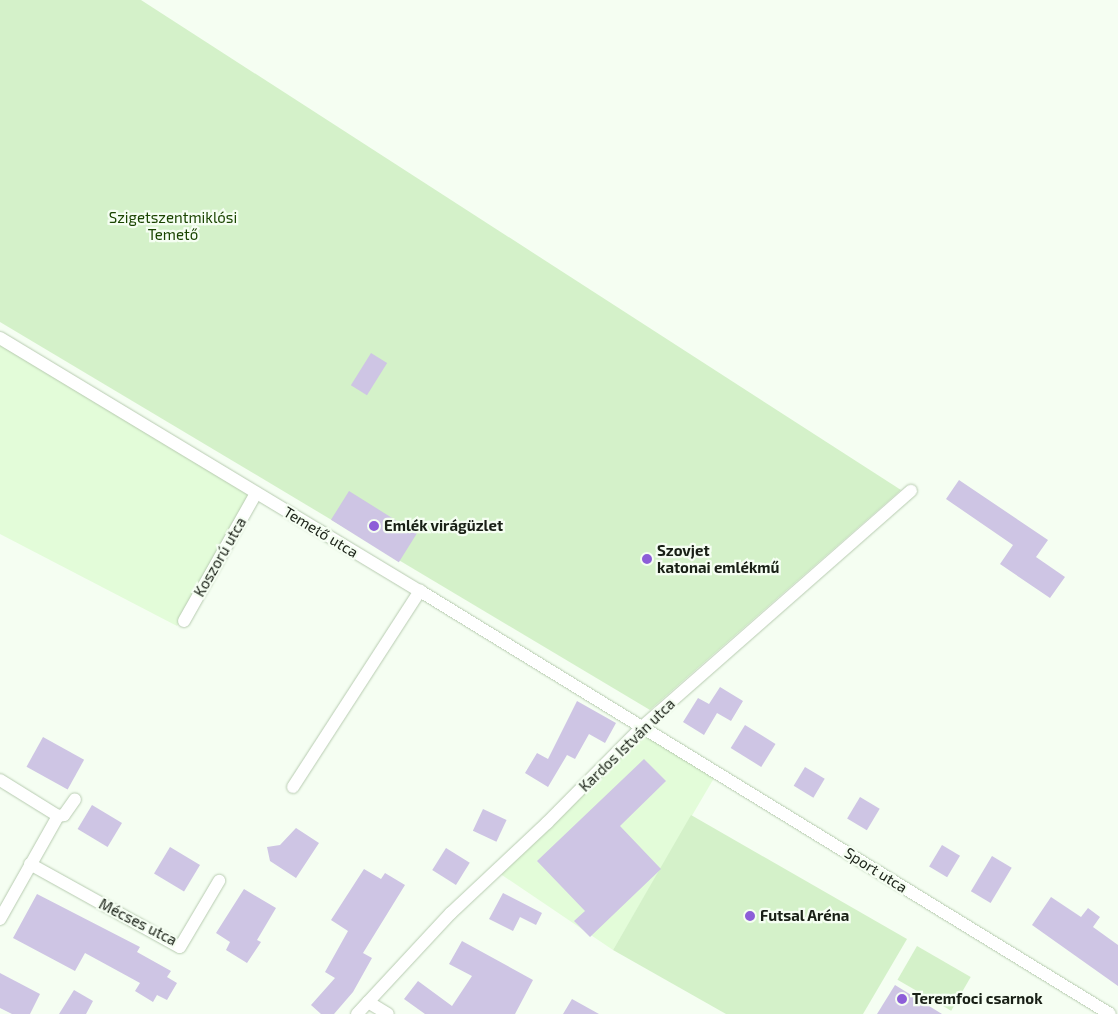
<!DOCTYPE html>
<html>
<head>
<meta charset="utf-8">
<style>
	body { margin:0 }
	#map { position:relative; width:1118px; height:1014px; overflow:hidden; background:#f5fef2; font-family:"Exo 2",sans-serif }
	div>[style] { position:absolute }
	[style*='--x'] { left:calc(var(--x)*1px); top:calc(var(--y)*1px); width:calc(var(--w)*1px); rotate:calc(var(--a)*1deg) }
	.built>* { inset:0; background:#e3fcd9 }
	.green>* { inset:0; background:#d4f1c9; transform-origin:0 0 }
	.building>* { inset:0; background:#cec5e4; transform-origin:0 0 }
	.roads { filter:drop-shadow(0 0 1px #b7cbb0) drop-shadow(0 0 1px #b7cbb0) }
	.minor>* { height:12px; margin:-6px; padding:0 6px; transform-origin:6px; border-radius:6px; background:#fff }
	.dots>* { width:14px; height:14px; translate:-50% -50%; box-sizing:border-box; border:2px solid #f5fef2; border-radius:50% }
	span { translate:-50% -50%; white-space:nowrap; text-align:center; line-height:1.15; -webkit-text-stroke:4.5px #f5fef2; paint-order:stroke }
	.park-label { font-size:15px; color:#1a4401 }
	.poi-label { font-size:15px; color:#192016; font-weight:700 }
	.left { translate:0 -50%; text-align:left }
	.street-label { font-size:15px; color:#192016 }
</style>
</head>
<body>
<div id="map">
	<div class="built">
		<div style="clip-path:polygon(0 339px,254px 491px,177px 626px,0 534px)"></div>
		<div style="clip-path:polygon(642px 727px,717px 773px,613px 950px,496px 871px)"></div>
	</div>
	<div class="green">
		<div style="clip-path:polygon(0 0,141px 0,901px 490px,650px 710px,0 322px)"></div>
		<div style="clip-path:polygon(691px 815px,907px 939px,863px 1014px,726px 1014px,613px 950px)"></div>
		<div style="left:917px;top:946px;width:62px;height:39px;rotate:30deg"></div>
	</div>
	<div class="building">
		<div style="left:371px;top:353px;width:19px;height:38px;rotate:32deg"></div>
		<div style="clip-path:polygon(959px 480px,1048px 540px,1036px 557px,1065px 577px,1050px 598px,1000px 564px,1013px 545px,946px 499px)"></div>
		<div style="left:349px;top:491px;width:80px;height:34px;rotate:32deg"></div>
		<div style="clip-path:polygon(720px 687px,743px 701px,731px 721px,717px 713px,704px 735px,683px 722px,698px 698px,709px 704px)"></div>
		<div style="clip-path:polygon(577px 701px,616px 723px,605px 743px,589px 734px,575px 759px,567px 755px,548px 787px,525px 773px,537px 753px,548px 759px)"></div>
		<div style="left:745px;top:725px;width:36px;height:27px;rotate:32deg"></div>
		<div style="left:43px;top:737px;width:47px;height:34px;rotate:29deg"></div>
		<div style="clip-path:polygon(644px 759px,666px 781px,620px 826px,661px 869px,590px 937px,574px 921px,585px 911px,537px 861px)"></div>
		<div style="left:805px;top:767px;width:23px;height:22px;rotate:31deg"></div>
		<div style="left:860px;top:797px;width:23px;height:25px;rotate:31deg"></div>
		<div style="left:92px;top:805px;width:35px;height:28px;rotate:31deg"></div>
		<div style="left:483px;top:809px;width:26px;height:24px;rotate:25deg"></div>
		<div style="clip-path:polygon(296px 828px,319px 843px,296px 878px,270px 861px,267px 847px,280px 845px)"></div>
		<div style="left:942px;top:845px;width:21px;height:25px;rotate:31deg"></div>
		<div style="left:170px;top:847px;width:35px;height:31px;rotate:31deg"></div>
		<div style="left:446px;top:848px;width:28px;height:26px;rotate:32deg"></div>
		<div style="left:992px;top:856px;width:23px;height:41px;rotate:31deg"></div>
		<div style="clip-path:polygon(364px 869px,381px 879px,385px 873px,405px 885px,363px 953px,372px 958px,353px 992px,334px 1014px,321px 1014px,311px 1005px,335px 978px,325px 972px,348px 931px,331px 920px)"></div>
		<div style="clip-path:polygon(244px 889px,276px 908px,257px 940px,261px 942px,247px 963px,226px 950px,230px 942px,216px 933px)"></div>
		<div style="clip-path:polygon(503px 893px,542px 913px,536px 925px,520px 917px,513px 931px,489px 919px)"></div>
		<div style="clip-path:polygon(37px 894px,140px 947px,137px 952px,171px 971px,167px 977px,177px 983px,167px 1000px,157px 995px,153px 1002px,135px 991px,140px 983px,85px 953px,75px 971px,13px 938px)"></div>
		<div style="clip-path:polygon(1051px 897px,1081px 917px,1088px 908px,1100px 917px,1093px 927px,1118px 945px,1118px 986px,1032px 925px)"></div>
		<div style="clip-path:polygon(462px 941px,533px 980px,515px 1014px,425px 1014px,404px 999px,418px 981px,452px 1006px,472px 976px,449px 964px)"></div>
		<div style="clip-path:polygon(0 973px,40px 994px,30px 1014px,12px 1014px,0 1008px)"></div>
		<div style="clip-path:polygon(895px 985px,942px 1014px,877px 1014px)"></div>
		<div style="clip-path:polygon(74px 990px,93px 1001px,86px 1014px,59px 1014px)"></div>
		<div style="clip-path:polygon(572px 999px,599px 1014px,563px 1014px)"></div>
	</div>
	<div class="roads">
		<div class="minor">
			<div style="--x:0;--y:338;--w:490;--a:31.1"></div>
			<div style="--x:420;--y:591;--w:809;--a:31.51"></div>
			<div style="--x:184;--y:621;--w:147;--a:-60.6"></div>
			<div style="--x:0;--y:780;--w:68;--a:31.8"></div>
			<div style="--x:293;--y:787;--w:234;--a:-57.1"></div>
			<div style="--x:30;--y:864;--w:171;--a:29"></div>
			<div style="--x:180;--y:947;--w:77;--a:-59.4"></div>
			<div style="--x:0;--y:919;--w:118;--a:-60.6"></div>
			<div style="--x:58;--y:816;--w:6;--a:-9"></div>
			<div style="--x:64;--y:815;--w:19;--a:-55"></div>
			<div style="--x:368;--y:1002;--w:23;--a:31"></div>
			<div style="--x:357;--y:1014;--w:138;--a:-47.1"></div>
			<div style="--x:451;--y:913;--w:132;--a:-43.2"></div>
			<div style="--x:547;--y:823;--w:135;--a:-45.3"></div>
			<div style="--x:642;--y:727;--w:358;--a:-41.3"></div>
		</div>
	</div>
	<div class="dots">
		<div style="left:374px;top:526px;background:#8d5ed8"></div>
		<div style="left:647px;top:559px;background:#8d5ed8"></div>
		<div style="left:750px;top:916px;background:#8d5ed8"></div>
		<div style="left:902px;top:999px;background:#8d5ed8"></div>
	</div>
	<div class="park-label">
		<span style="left:173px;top:226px">Szigetszentmiklósi<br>Temető</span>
	</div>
	<div class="poi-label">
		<span class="left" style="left:384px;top:526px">Emlék virágüzlet</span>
		<span class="left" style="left:657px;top:559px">Szovjet<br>katonai emlékmű</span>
		<span class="left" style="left:760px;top:916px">Futsal Aréna</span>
		<span class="left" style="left:912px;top:999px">Teremfoci csarnok</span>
	</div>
	<div class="street-label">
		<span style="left:321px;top:532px;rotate:31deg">Temető utca</span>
		<span style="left:220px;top:557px;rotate:-60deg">Koszorú utca</span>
		<span style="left:627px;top:745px;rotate:-44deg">Kardos István utca</span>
		<span style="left:876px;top:870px;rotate:32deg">Sport utca</span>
		<span style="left:138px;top:922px;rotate:27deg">Mécses utca</span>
	</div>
</div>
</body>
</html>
